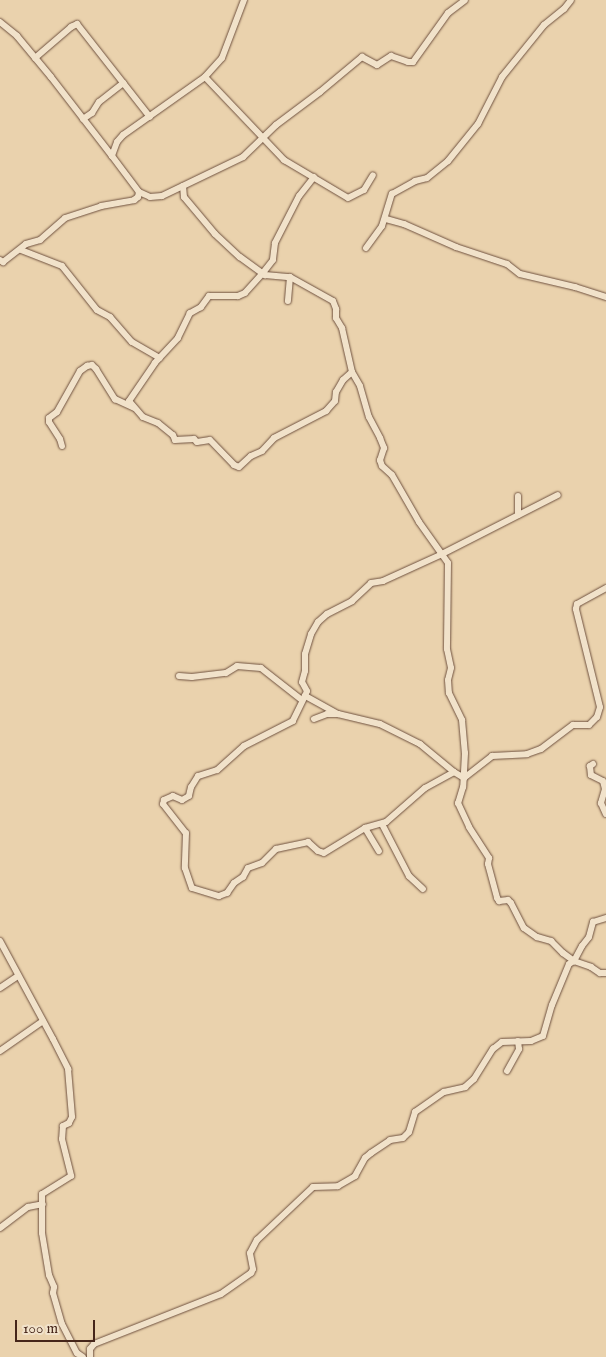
<!DOCTYPE html>
<html>
<head>
<meta charset="utf-8">
<style>
	body { margin:0 }
	#map { position:relative; width:606px; height:1357px; overflow:hidden; background:#ead2ad; font-family:"IM FELL English",serif }
	div>[style] { position:absolute }
	[style*='--x'] { left:calc(var(--x)*1px); top:calc(var(--y)*1px); width:calc(var(--w)*1px); rotate:calc(var(--a)*1deg) }
	.roads { filter:drop-shadow(0 0 1px #6f513f) drop-shadow(0 0 1px #6f513f) }
	.street>* { height:6px; margin:-3px; padding:0 3px; transform-origin:3px; border-radius:3px; background:#f1e2ca }
	span { translate:-50% -50%; white-space:nowrap; text-align:center; line-height:1.15; -webkit-text-stroke:4px #f1e2ca; paint-order:stroke }
	.scale { position:absolute; left:15px; top:1320px; width:80px; height:22px; box-sizing:border-box; border:2px solid #46261a; border-top:0; padding-left:6px; font-size:15px; line-height:18px; white-space:nowrap; color:#46261a; -webkit-text-stroke:4px #f1e2ca; paint-order:stroke }
</style>
</head>
<body>
<div id="map">
	<div class="roads">
		<div class="street">
			<div style="--x:244;--y:0;--w:62;--a:110.8"></div>
			<div style="--x:222;--y:58;--w:25;--a:132"></div>
			<div style="--x:205;--y:77;--w:100;--a:144.7"></div>
			<div style="--x:123;--y:135;--w:9;--a:131"></div>
			<div style="--x:117;--y:142;--w:15;--a:110"></div>
			<div style="--x:112;--y:156;--w:45;--a:53.1"></div>
			<div style="--x:139;--y:192;--w:12;--a:24"></div>
			<div style="--x:150;--y:197;--w:12;--a:-5"></div>
			<div style="--x:162;--y:196;--w:90;--a:-25.7"></div>
			<div style="--x:243;--y:157;--w:46;--a:-44.1"></div>
			<div style="--x:276;--y:125;--w:55;--a:-36.9"></div>
			<div style="--x:320;--y:92;--w:55;--a:-39.8"></div>
			<div style="--x:362;--y:57;--w:17;--a:28"></div>
			<div style="--x:377;--y:65;--w:17;--a:-33"></div>
			<div style="--x:391;--y:56;--w:18;--a:19"></div>
			<div style="--x:408;--y:62;--w:5;--a:0"></div>
			<div style="--x:413;--y:62;--w:60;--a:-54.5"></div>
			<div style="--x:448;--y:13;--w:21;--a:-37"></div>
			<div style="--x:0;--y:22;--w:22;--a:39"></div>
			<div style="--x:17;--y:36;--w:53;--a:50.3"></div>
			<div style="--x:51;--y:77;--w:100;--a:52.3"></div>
			<div style="--x:35;--y:58;--w:48;--a:-40.7"></div>
			<div style="--x:71;--y:27;--w:7;--a:-27"></div>
			<div style="--x:77;--y:24;--w:118;--a:51.9"></div>
			<div style="--x:205;--y:77;--w:115;--a:46.4"></div>
			<div style="--x:284;--y:160;--w:74;--a:30.7"></div>
			<div style="--x:348;--y:198;--w:18;--a:-27"></div>
			<div style="--x:364;--y:190;--w:17;--a:-59"></div>
			<div style="--x:83;--y:119;--w:11;--a:-34"></div>
			<div style="--x:92;--y:113;--w:13;--a:-58"></div>
			<div style="--x:99;--y:102;--w:31;--a:-38"></div>
			<div style="--x:314;--y:177;--w:24;--a:128"></div>
			<div style="--x:299;--y:196;--w:53;--a:117.1"></div>
			<div style="--x:275;--y:243;--w:17;--a:97"></div>
			<div style="--x:273;--y:260;--w:18;--a:128"></div>
			<div style="--x:262;--y:274;--w:25;--a:132"></div>
			<div style="--x:245;--y:293;--w:8;--a:157"></div>
			<div style="--x:238;--y:296;--w:29;--a:180"></div>
			<div style="--x:209;--y:296;--w:14;--a:126"></div>
			<div style="--x:201;--y:307;--w:13;--a:151"></div>
			<div style="--x:190;--y:313;--w:28;--a:116"></div>
			<div style="--x:178;--y:338;--w:34;--a:133"></div>
			<div style="--x:155;--y:363;--w:46;--a:124.4"></div>
			<div style="--x:129;--y:401;--w:21;--a:49"></div>
			<div style="--x:143;--y:417;--w:16;--a:22"></div>
			<div style="--x:158;--y:423;--w:19;--a:39"></div>
			<div style="--x:173;--y:435;--w:5;--a:68"></div>
			<div style="--x:175;--y:440;--w:19;--a:-3"></div>
			<div style="--x:194;--y:439;--w:4;--a:45"></div>
			<div style="--x:197;--y:442;--w:13;--a:-9"></div>
			<div style="--x:210;--y:440;--w:35;--a:46"></div>
			<div style="--x:234;--y:465;--w:5;--a:22"></div>
			<div style="--x:239;--y:467;--w:16;--a:-43"></div>
			<div style="--x:251;--y:456;--w:12;--a:-24"></div>
			<div style="--x:262;--y:451;--w:18;--a:-47"></div>
			<div style="--x:274;--y:438;--w:59;--a:-27.4"></div>
			<div style="--x:326;--y:411;--w:13;--a:-48"></div>
			<div style="--x:335;--y:401;--w:9;--a:-84"></div>
			<div style="--x:336;--y:392;--w:14;--a:-60"></div>
			<div style="--x:343;--y:380;--w:12;--a:-42"></div>
			<div style="--x:183;--y:186;--w:11;--a:85"></div>
			<div style="--x:184;--y:197;--w:48;--a:50"></div>
			<div style="--x:215;--y:234;--w:34;--a:43"></div>
			<div style="--x:240;--y:257;--w:31;--a:36"></div>
			<div style="--x:265;--y:275;--w:25;--a:5"></div>
			<div style="--x:290;--y:277;--w:24;--a:95"></div>
			<div style="--x:386;--y:219;--w:19;--a:16"></div>
			<div style="--x:404;--y:224;--w:57;--a:23.9"></div>
			<div style="--x:456;--y:247;--w:54;--a:18.4"></div>
			<div style="--x:507;--y:264;--w:16;--a:38"></div>
			<div style="--x:520;--y:274;--w:57;--a:13.3"></div>
			<div style="--x:575;--y:287;--w:33;--a:18"></div>
			<div style="--x:366;--y:248;--w:27;--a:-54"></div>
			<div style="--x:382;--y:226;--w:34;--a:-73"></div>
			<div style="--x:392;--y:194;--w:26;--a:-29"></div>
			<div style="--x:415;--y:181;--w:12;--a:-14"></div>
			<div style="--x:427;--y:178;--w:27;--a:-39"></div>
			<div style="--x:448;--y:161;--w:48;--a:-51"></div>
			<div style="--x:478;--y:124;--w:53;--a:-62.9"></div>
			<div style="--x:502;--y:77;--w:67;--a:-51.1"></div>
			<div style="--x:544;--y:25;--w:26;--a:-39"></div>
			<div style="--x:564;--y:9;--w:11;--a:-52"></div>
			<div style="--x:21;--y:250;--w:44;--a:21.3"></div>
			<div style="--x:62;--y:266;--w:56;--a:51.5"></div>
			<div style="--x:97;--y:310;--w:15;--a:28"></div>
			<div style="--x:110;--y:317;--w:33;--a:49"></div>
			<div style="--x:132;--y:342;--w:32;--a:30"></div>
			<div style="--x:0;--y:260;--w:4;--a:34"></div>
			<div style="--x:3;--y:262;--w:29;--a:-38"></div>
			<div style="--x:26;--y:244;--w:15;--a:-16"></div>
			<div style="--x:40;--y:240;--w:33;--a:-41"></div>
			<div style="--x:65;--y:218;--w:38;--a:-18"></div>
			<div style="--x:101;--y:206;--w:34;--a:-10"></div>
			<div style="--x:134;--y:200;--w:5;--a:-37"></div>
			<div style="--x:138;--y:197;--w:5;--a:-79"></div>
			<div style="--x:290;--y:277;--w:49;--a:29.2"></div>
			<div style="--x:333;--y:301;--w:9;--a:69"></div>
			<div style="--x:336;--y:309;--w:9;--a:90"></div>
			<div style="--x:336;--y:318;--w:12;--a:59"></div>
			<div style="--x:342;--y:328;--w:45;--a:77.2"></div>
			<div style="--x:352;--y:372;--w:16;--a:60"></div>
			<div style="--x:360;--y:386;--w:32;--a:74"></div>
			<div style="--x:369;--y:417;--w:24;--a:62"></div>
			<div style="--x:380;--y:438;--w:11;--a:68"></div>
			<div style="--x:384;--y:448;--w:13;--a:108"></div>
			<div style="--x:380;--y:460;--w:6;--a:72"></div>
			<div style="--x:382;--y:466;--w:13;--a:42"></div>
			<div style="--x:392;--y:475;--w:54;--a:60.1"></div>
			<div style="--x:419;--y:522;--w:50;--a:54.7"></div>
			<div style="--x:448;--y:563;--w:86;--a:90.7"></div>
			<div style="--x:447;--y:649;--w:19;--a:78"></div>
			<div style="--x:451;--y:668;--w:12;--a:104"></div>
			<div style="--x:448;--y:680;--w:13;--a:86"></div>
			<div style="--x:449;--y:693;--w:30;--a:64"></div>
			<div style="--x:462;--y:720;--w:33;--a:85"></div>
			<div style="--x:465;--y:753;--w:34;--a:93"></div>
			<div style="--x:463;--y:787;--w:17;--a:107"></div>
			<div style="--x:458;--y:803;--w:26;--a:65"></div>
			<div style="--x:469;--y:827;--w:37;--a:57"></div>
			<div style="--x:489;--y:858;--w:6;--a:99"></div>
			<div style="--x:488;--y:864;--w:35;--a:75"></div>
			<div style="--x:497;--y:898;--w:4;--a:56"></div>
			<div style="--x:499;--y:901;--w:9;--a:-6"></div>
			<div style="--x:508;--y:900;--w:4;--a:45"></div>
			<div style="--x:511;--y:903;--w:28;--a:63"></div>
			<div style="--x:524;--y:928;--w:16;--a:35"></div>
			<div style="--x:537;--y:937;--w:15;--a:16"></div>
			<div style="--x:551;--y:941;--w:17;--a:45"></div>
			<div style="--x:563;--y:953;--w:14;--a:36"></div>
			<div style="--x:574;--y:961;--w:17;--a:-62"></div>
			<div style="--x:582;--y:946;--w:11;--a:-52"></div>
			<div style="--x:589;--y:937;--w:16;--a:-75"></div>
			<div style="--x:593;--y:922;--w:14;--a:-17"></div>
			<div style="--x:62;--y:446;--w:7;--a:-106"></div>
			<div style="--x:60;--y:439;--w:20;--a:-123"></div>
			<div style="--x:49;--y:422;--w:4;--a:-90"></div>
			<div style="--x:49;--y:418;--w:10;--a:-37"></div>
			<div style="--x:57;--y:412;--w:47;--a:-60.7"></div>
			<div style="--x:80;--y:371;--w:9;--a:-36"></div>
			<div style="--x:87;--y:366;--w:5;--a:-11"></div>
			<div style="--x:92;--y:365;--w:6;--a:45"></div>
			<div style="--x:96;--y:369;--w:36;--a:58"></div>
			<div style="--x:115;--y:399;--w:21;--a:25"></div>
			<div style="--x:518;--y:496;--w:19;--a:90"></div>
			<div style="--x:179;--y:676;--w:13;--a:4"></div>
			<div style="--x:192;--y:677;--w:34;--a:-7"></div>
			<div style="--x:226;--y:673;--w:13;--a:-32"></div>
			<div style="--x:237;--y:666;--w:24;--a:5"></div>
			<div style="--x:261;--y:668;--w:52;--a:38"></div>
			<div style="--x:305;--y:696;--w:5;--a:-68"></div>
			<div style="--x:307;--y:691;--w:10;--a:-119"></div>
			<div style="--x:302;--y:682;--w:11;--a:-75"></div>
			<div style="--x:305;--y:671;--w:17;--a:-90"></div>
			<div style="--x:305;--y:654;--w:21;--a:-73"></div>
			<div style="--x:311;--y:634;--w:14;--a:-60"></div>
			<div style="--x:318;--y:622;--w:12;--a:-42"></div>
			<div style="--x:327;--y:614;--w:28;--a:-27"></div>
			<div style="--x:352;--y:601;--w:26;--a:-43"></div>
			<div style="--x:371;--y:583;--w:12;--a:-9"></div>
			<div style="--x:383;--y:581;--w:63;--a:-24.5"></div>
			<div style="--x:440;--y:555;--w:132;--a:-27"></div>
			<div style="--x:338;--y:714;--w:38;--a:-151"></div>
			<div style="--x:305;--y:696;--w:28;--a:116"></div>
			<div style="--x:293;--y:721;--w:55;--a:153"></div>
			<div style="--x:244;--y:746;--w:36;--a:138"></div>
			<div style="--x:217;--y:770;--w:20;--a:162"></div>
			<div style="--x:198;--y:776;--w:13;--a:122"></div>
			<div style="--x:191;--y:787;--w:9;--a:103"></div>
			<div style="--x:189;--y:796;--w:8;--a:150"></div>
			<div style="--x:182;--y:800;--w:10;--a:-156"></div>
			<div style="--x:173;--y:796;--w:10;--a:156"></div>
			<div style="--x:164;--y:800;--w:4;--a:104"></div>
			<div style="--x:163;--y:804;--w:37;--a:52"></div>
			<div style="--x:186;--y:833;--w:35;--a:92"></div>
			<div style="--x:185;--y:868;--w:21;--a:71"></div>
			<div style="--x:192;--y:888;--w:28;--a:17"></div>
			<div style="--x:219;--y:896;--w:9;--a:-21"></div>
			<div style="--x:227;--y:893;--w:12;--a:-55"></div>
			<div style="--x:234;--y:883;--w:11;--a:-34"></div>
			<div style="--x:243;--y:877;--w:10;--a:-61"></div>
			<div style="--x:248;--y:868;--w:15;--a:-20"></div>
			<div style="--x:262;--y:863;--w:20;--a:-45"></div>
			<div style="--x:276;--y:849;--w:33;--a:-12"></div>
			<div style="--x:308;--y:842;--w:13;--a:42"></div>
			<div style="--x:318;--y:851;--w:6;--a:18"></div>
			<div style="--x:324;--y:853;--w:48;--a:-31.4"></div>
			<div style="--x:365;--y:828;--w:22;--a:-16"></div>
			<div style="--x:386;--y:822;--w:52;--a:-41.1"></div>
			<div style="--x:425;--y:788;--w:33;--a:-29"></div>
			<div style="--x:454;--y:772;--w:12;--a:31"></div>
			<div style="--x:464;--y:778;--w:36;--a:-38"></div>
			<div style="--x:492;--y:756;--w:35;--a:-3"></div>
			<div style="--x:527;--y:754;--w:15;--a:-20"></div>
			<div style="--x:541;--y:749;--w:40;--a:-37"></div>
			<div style="--x:573;--y:725;--w:16;--a:0"></div>
			<div style="--x:589;--y:725;--w:11;--a:-45"></div>
			<div style="--x:597;--y:717;--w:10;--a:-73"></div>
			<div style="--x:600;--y:707;--w:101;--a:-103.8"></div>
			<div style="--x:576;--y:609;--w:5;--a:-79"></div>
			<div style="--x:577;--y:604;--w:33;--a:-29"></div>
			<div style="--x:314;--y:719;--w:14;--a:-21"></div>
			<div style="--x:327;--y:714;--w:11;--a:0"></div>
			<div style="--x:338;--y:714;--w:43;--a:13.4"></div>
			<div style="--x:380;--y:724;--w:45;--a:26.6"></div>
			<div style="--x:420;--y:744;--w:44;--a:39.5"></div>
			<div style="--x:593;--y:764;--w:4;--a:146"></div>
			<div style="--x:590;--y:766;--w:9;--a:84"></div>
			<div style="--x:591;--y:775;--w:13;--a:27"></div>
			<div style="--x:603;--y:781;--w:8;--a:76"></div>
			<div style="--x:605;--y:789;--w:15;--a:106"></div>
			<div style="--x:601;--y:803;--w:12;--a:66"></div>
			<div style="--x:382;--y:824;--w:59;--a:62.6"></div>
			<div style="--x:409;--y:876;--w:19;--a:43"></div>
			<div style="--x:365;--y:828;--w:27;--a:59"></div>
			<div style="--x:0;--y:941;--w:111;--a:61.6"></div>
			<div style="--x:53;--y:1039;--w:34;--a:63"></div>
			<div style="--x:68;--y:1069;--w:48;--a:85.2"></div>
			<div style="--x:72;--y:1117;--w:7;--a:117"></div>
			<div style="--x:69;--y:1123;--w:7;--a:153"></div>
			<div style="--x:63;--y:1126;--w:13;--a:94"></div>
			<div style="--x:62;--y:1139;--w:38;--a:76"></div>
			<div style="--x:71;--y:1176;--w:34;--a:148"></div>
			<div style="--x:42;--y:1194;--w:39;--a:90"></div>
			<div style="--x:42;--y:1233;--w:43;--a:80.5"></div>
			<div style="--x:49;--y:1275;--w:13;--a:67"></div>
			<div style="--x:54;--y:1287;--w:6;--a:99"></div>
			<div style="--x:53;--y:1293;--w:32;--a:74"></div>
			<div style="--x:62;--y:1324;--w:33;--a:63"></div>
			<div style="--x:77;--y:1353;--w:7;--a:34"></div>
			<div style="--x:0;--y:988;--w:22;--a:-34"></div>
			<div style="--x:0;--y:1051;--w:52;--a:-34.9"></div>
			<div style="--x:507;--y:1071;--w:25;--a:-61"></div>
			<div style="--x:519;--y:1049;--w:8;--a:-97"></div>
			<div style="--x:0;--y:1228;--w:35;--a:-37"></div>
			<div style="--x:28;--y:1207;--w:15;--a:-11"></div>
			<div style="--x:90;--y:1357;--w:8;--a:-90"></div>
			<div style="--x:90;--y:1349;--w:6;--a:-51"></div>
			<div style="--x:94;--y:1344;--w:136;--a:-21.5"></div>
			<div style="--x:221;--y:1294;--w:37;--a:-35"></div>
			<div style="--x:251;--y:1273;--w:4;--a:-63"></div>
			<div style="--x:253;--y:1269;--w:16;--a:-101"></div>
			<div style="--x:250;--y:1253;--w:15;--a:-62"></div>
			<div style="--x:257;--y:1240;--w:77;--a:-43.4"></div>
			<div style="--x:313;--y:1187;--w:25;--a:-2"></div>
			<div style="--x:338;--y:1186;--w:20;--a:-30"></div>
			<div style="--x:355;--y:1176;--w:21;--a:-61"></div>
			<div style="--x:365;--y:1158;--w:8;--a:-40"></div>
			<div style="--x:371;--y:1153;--w:23;--a:-34"></div>
			<div style="--x:390;--y:1140;--w:13;--a:-9"></div>
			<div style="--x:403;--y:1138;--w:8;--a:-45"></div>
			<div style="--x:409;--y:1132;--w:21;--a:-73"></div>
			<div style="--x:415;--y:1112;--w:35;--a:-35"></div>
			<div style="--x:444;--y:1092;--w:22;--a:-13"></div>
			<div style="--x:465;--y:1087;--w:12;--a:-42"></div>
			<div style="--x:474;--y:1079;--w:36;--a:-58"></div>
			<div style="--x:493;--y:1049;--w:11;--a:-38"></div>
			<div style="--x:502;--y:1042;--w:29;--a:-2"></div>
			<div style="--x:531;--y:1041;--w:13;--a:-23"></div>
			<div style="--x:543;--y:1036;--w:32;--a:-74"></div>
			<div style="--x:552;--y:1005;--w:44;--a:-67.5"></div>
			<div style="--x:569;--y:964;--w:6;--a:-31"></div>
			<div style="--x:574;--y:961;--w:18;--a:19"></div>
			<div style="--x:591;--y:967;--w:11;--a:34"></div>
			<div style="--x:600;--y:973;--w:6;--a:0"></div>
		</div>
	</div>
	<div class="scale">100 m</div>
</div>
</body>
</html>
